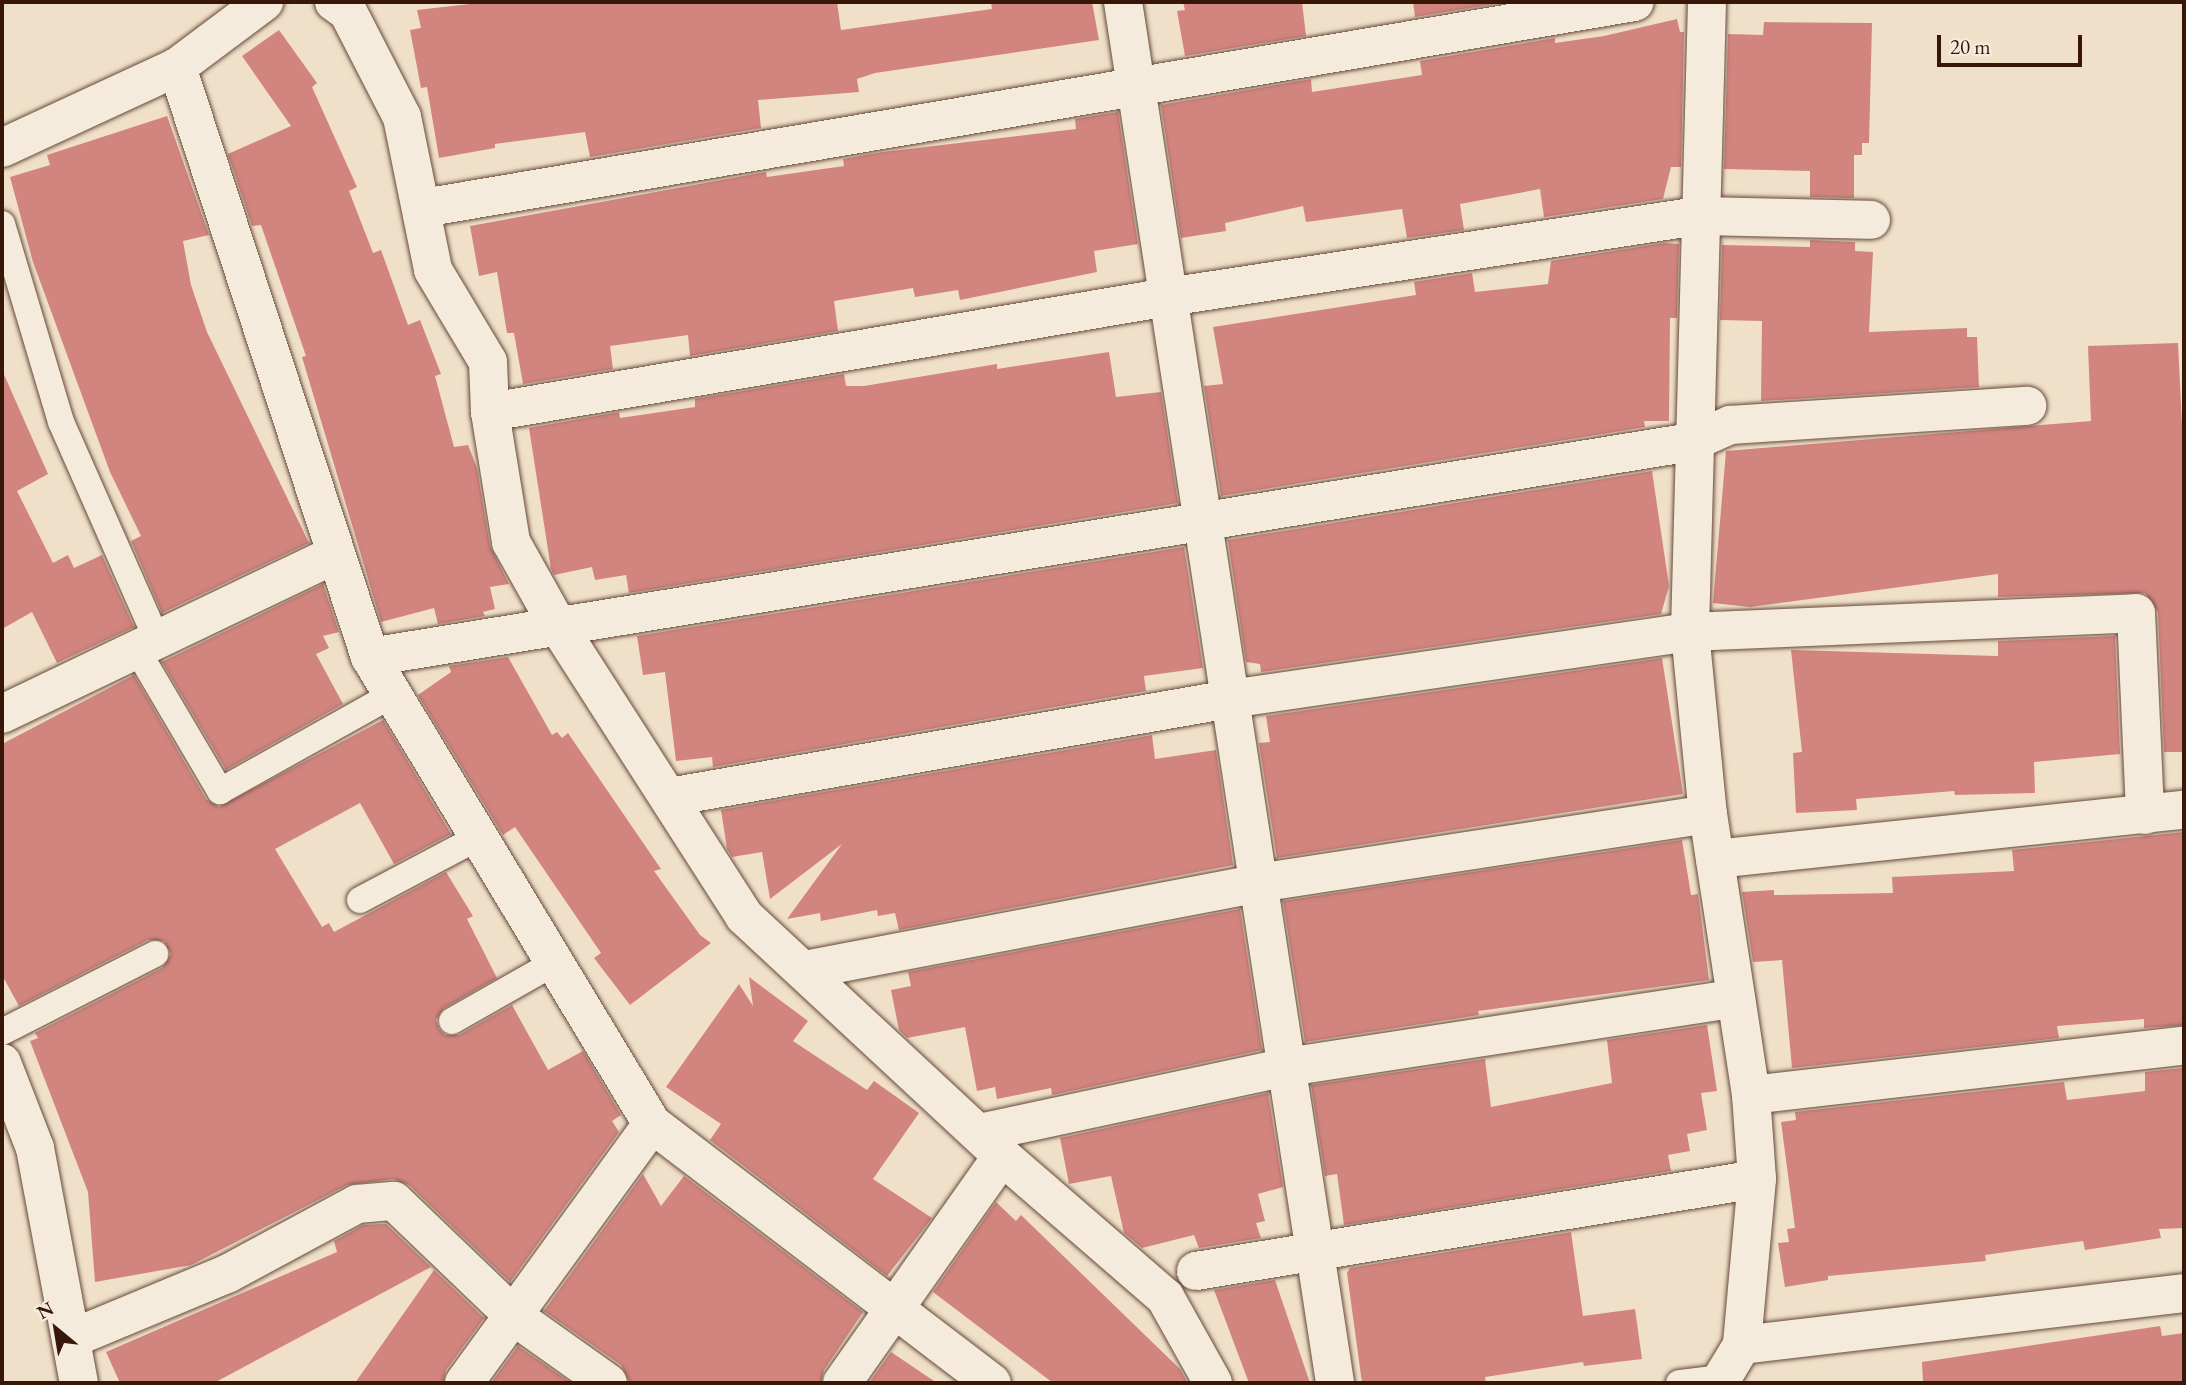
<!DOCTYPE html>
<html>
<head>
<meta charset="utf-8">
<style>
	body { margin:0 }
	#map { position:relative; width:2186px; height:1385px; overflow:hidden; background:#f0e0c9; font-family:"EB Garamond",serif }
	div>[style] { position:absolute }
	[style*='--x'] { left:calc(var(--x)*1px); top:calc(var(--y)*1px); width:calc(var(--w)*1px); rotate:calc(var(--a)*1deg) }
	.building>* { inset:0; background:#d2857f }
	.roads { filter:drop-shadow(0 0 2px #664939) drop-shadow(0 0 2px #664939) }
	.lane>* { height:26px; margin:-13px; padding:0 13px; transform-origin:13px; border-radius:13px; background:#f5ebdc }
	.street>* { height:38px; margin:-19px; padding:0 19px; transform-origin:19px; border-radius:19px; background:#f5ebdc }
	.secondary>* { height:38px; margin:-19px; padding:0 19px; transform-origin:19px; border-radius:19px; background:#f5ebdc }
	span { translate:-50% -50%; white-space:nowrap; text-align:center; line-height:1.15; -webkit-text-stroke:5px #f5ebdc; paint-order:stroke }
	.frame { position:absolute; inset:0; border:4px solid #381709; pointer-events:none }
	.north { position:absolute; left:21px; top:1294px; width:70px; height:70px; -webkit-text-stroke:5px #f5ebdc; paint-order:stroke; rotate:330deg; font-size:19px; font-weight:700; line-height:28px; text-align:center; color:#381709 }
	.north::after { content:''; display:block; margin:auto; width:24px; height:32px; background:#381709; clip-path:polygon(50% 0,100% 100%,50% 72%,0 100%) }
	.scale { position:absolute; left:1937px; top:35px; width:145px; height:32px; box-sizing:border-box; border:4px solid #381709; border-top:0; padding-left:9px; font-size:21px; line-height:24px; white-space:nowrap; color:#381709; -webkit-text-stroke:5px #f5ebdc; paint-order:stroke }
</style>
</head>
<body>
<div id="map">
	<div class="building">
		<div style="clip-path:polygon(487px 2px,837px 2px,841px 30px,992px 9px,991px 2px,1092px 2px,1099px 40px,875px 73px,857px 79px,859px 92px,758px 100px,761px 128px,590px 157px,585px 132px,495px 144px,495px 148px,439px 158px,427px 87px,421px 88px,410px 30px,421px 28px,417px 10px)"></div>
		<div style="clip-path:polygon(1183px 2px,1302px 2px,1306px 36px,1185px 56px,1177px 11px,1185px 10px)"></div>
		<div style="clip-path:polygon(1413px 2px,1506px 2px,1415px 17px)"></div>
		<div style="clip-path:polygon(1677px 19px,1680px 32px,1684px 32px,1681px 167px,1671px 167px,1663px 199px,1544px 217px,1540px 189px,1460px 204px,1464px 230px,1407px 238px,1402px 209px,1306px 222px,1303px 206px,1225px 223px,1226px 231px,1181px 238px,1161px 105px,1311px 79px,1312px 92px,1422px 75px,1420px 61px,1555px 38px,1555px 43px,1604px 36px)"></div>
		<div style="clip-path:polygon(1764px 22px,1872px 23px,1869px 143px,1862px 143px,1862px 155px,1854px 155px,1854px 198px,1810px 197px,1810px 171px,1724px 169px,1728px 34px,1763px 35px)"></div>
		<div style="clip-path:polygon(279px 30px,317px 83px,312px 87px,357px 187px,349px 191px,373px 253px,381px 250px,408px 325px,420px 320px,441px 374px,435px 376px,454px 447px,468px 445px,477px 468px,490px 546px,509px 584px,490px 587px,495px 609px,483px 612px,485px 616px,438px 624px,434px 608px,381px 622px,302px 357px,306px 356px,261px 225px,252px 226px,228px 154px,291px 126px,242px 56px)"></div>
		<div style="clip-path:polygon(1118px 112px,1138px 244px,1094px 251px,1097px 272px,960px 300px,958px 290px,915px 297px,913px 288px,834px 301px,838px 331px,690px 356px,688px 335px,610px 346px,613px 369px,523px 384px,514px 333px,507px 333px,497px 272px,479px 276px,470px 226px,766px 172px,767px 177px,844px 166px,843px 159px,883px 152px,1076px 129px,1075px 119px)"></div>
		<div style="clip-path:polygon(167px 116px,209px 235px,183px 241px,191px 285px,207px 332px,309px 543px,162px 613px,131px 541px,141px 536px,110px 472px,33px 262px,10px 177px,50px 165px,47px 155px)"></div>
		<div style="clip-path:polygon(1810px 240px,1855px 242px,1855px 251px,1873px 252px,1869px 332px,1967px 328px,1967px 337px,1977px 337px,1979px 387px,1761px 401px,1762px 321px,1720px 320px,1722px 245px,1810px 247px)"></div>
		<div style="clip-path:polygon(1664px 243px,1679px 244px,1677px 318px,1670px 318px,1669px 421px,1644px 421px,1645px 427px,1221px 496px,1204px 386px,1223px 384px,1213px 327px,1416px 295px,1414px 282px,1472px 273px,1475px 292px,1548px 284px,1551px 261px)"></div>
		<div style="clip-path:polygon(2178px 343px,2184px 466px,2184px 752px,2164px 752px,2158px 612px,2145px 593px,1998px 597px,1998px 574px,1750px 607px,1713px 603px,1726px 451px,2091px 421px,2088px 346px)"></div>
		<div style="clip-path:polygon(1109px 352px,1116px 397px,1161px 392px,1178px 503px,629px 593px,626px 575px,595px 580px,592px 567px,554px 575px,551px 569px,529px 428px,619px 412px,620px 418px,695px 407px,695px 399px,844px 374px,846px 386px,864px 386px,997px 364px,997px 369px)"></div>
		<div style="clip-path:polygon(2px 370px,48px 474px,17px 491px,53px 563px,68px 555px,74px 568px,102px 555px,134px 627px,57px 663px,32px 612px,2px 629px)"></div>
		<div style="clip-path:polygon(1652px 471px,1669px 586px,1661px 614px,1261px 672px,1260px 664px,1246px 662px,1228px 540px)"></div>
		<div style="clip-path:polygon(1184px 547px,1203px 668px,1144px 676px,1146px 691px,713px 767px,712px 757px,676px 761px,665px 672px,643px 675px,637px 636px)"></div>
		<div style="clip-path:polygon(323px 584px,339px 632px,323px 636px,329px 648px,316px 654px,343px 704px,226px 770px,162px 662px)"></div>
		<div style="clip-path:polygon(2115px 636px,2120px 754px,2034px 762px,2035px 793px,1955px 795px,1954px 791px,1856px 799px,1857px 810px,1796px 813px,1793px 753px,1802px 752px,1791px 650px,1998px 656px,1998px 641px)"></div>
		<div style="clip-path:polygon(508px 657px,552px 735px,557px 732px,562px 738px,568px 733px,661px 869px,654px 871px,700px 935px,711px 943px,630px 1005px,594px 958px,601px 953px,515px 827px,503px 835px,418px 695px,451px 672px,449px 666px)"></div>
		<div style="clip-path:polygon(1662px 658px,1683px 794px,1277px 858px,1259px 743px,1270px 742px,1266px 716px)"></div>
		<div style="clip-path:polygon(134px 675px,206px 799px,219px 807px,383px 720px,451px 834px,394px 864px,360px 803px,275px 849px,322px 927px,329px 923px,334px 932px,446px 872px,473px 916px,467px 919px,497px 978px,444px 1008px,436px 1020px,439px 1029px,445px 1035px,459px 1035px,512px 1005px,548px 1070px,583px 1051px,621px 1115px,612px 1121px,619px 1132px,510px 1282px,409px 1185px,393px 1179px,347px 1185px,191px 1265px,95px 1282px,88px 1192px,30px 1041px,38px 1038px,35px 1033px,162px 968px,171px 954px,164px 941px,148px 940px,19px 1006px,2px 975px,2px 744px)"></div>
		<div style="clip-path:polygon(1152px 735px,1155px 759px,1216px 750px,1233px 865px,899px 930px,895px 913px,878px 916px,877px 910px,821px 921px,820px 913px,787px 919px,842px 844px,770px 899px,762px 852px,732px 857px,727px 849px,721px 810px)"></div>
		<div style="clip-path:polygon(2184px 832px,2184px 1025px,2144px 1028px,2144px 1019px,2057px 1026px,2059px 1038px,1792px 1068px,1782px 960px,1753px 962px,1742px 892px,1774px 890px,1774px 895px,1893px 893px,1892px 877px,2014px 871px,2012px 850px)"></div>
		<div style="clip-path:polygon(1682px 840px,1691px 895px,1698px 894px,1709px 980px,1478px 1011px,1479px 1015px,1305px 1042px,1283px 901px)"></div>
		<div style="clip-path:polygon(1240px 909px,1262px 1050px,1052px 1095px,1051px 1088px,997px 1099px,995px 1087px,977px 1091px,965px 1027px,907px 1038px,899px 1030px,891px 990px,911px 986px,908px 972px)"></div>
		<div style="clip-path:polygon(749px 977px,808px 1021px,793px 1041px,867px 1090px,874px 1081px,919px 1113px,873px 1179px,932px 1218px,887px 1276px,710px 1140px,721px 1124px,666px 1087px,739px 984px,753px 1006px)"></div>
		<div style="clip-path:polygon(1707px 1025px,1717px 1091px,1701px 1093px,1707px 1130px,1687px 1134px,1690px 1151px,1668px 1155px,1671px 1171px,1344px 1225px,1337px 1174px,1325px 1176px,1311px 1085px,1485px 1059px,1491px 1107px,1612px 1083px,1607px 1040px)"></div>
		<div style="clip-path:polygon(2184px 1068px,2184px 1228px,2159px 1229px,2161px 1238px,2085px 1250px,2083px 1241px,1985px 1255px,1986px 1261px,1828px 1276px,1828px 1280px,1785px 1287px,1778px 1243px,1789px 1242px,1787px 1229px,1795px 1228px,1781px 1122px,1796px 1120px,1795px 1112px,2064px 1082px,2067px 1100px,2145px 1091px,2145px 1072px)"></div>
		<div style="clip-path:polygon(1268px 1093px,1283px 1187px,1258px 1194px,1265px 1221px,1256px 1223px,1261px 1238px,1199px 1248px,1194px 1235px,1142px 1248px,1124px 1233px,1111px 1176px,1069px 1184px,1060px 1138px)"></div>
		<div style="clip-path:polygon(643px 1174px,661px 1206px,684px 1176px,863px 1312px,824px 1370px,821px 1383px,630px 1383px,621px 1365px,544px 1311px)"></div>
		<div style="clip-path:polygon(996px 1202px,1016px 1221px,1021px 1215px,1180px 1369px,1188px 1383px,1053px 1383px,933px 1292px)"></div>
		<div style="clip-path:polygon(386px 1224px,431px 1267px,214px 1383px,120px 1383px,106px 1352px,337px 1252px,334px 1241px,363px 1225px)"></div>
		<div style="clip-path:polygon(1571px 1232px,1583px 1316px,1635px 1309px,1642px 1359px,1584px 1366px,1583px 1362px,1485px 1377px,1486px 1383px,1362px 1383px,1347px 1273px,1350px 1268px)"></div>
		<div style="clip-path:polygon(434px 1270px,484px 1318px,446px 1370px,443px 1383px,355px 1383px)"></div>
		<div style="clip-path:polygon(1275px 1280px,1310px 1383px,1249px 1383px,1214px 1290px)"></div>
		<div style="clip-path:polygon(2160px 1326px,2162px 1336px,2184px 1333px,2184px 1383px,1923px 1383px,1922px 1362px)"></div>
		<div style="clip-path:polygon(518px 1346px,571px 1383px,491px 1383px)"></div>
		<div style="clip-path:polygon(891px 1352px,937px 1383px,869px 1383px)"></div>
	</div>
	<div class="roads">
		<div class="lane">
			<div style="--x:2;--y:224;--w:207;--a:73.4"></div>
			<div style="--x:61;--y:422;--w:238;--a:66.2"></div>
			<div style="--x:137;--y:650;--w:164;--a:59.5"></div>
			<div style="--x:220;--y:791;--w:195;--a:-29.2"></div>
			<div style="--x:360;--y:900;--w:135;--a:-27.9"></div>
			<div style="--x:452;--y:1021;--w:120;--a:-29.6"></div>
			<div style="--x:2;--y:1032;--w:172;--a:-27"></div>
			<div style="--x:1679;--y:1383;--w:42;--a:-6.8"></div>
		</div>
		<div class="street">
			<div style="--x:334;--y:2;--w:17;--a:36"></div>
			<div style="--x:348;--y:12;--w:118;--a:62.8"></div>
			<div style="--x:402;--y:117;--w:156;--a:78.5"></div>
			<div style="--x:433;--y:270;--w:107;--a:59.1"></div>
			<div style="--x:488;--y:362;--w:50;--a:87.7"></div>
			<div style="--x:490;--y:412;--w:132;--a:80.8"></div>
			<div style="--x:511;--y:542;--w:96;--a:60.8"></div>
			<div style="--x:558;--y:626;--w:345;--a:57.3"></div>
			<div style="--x:744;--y:916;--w:352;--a:42.9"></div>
			<div style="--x:1002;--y:1156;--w:216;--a:40.9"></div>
			<div style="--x:1165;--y:1297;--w:98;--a:60.8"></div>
			<div style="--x:1123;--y:2;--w:1397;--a:81.27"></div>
			<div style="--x:1707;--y:2;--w:630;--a:91.55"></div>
			<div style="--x:1690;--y:632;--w:183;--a:84.4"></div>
			<div style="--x:1708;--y:814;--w:284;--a:81.3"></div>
			<div style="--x:1751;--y:1095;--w:84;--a:85.9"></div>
			<div style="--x:1757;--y:1179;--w:167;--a:95.2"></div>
			<div style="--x:1742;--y:1345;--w:44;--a:121.2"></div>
			<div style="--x:177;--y:67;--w:621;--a:71.89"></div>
			<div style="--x:370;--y:657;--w:546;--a:58.87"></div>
			<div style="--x:652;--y:1124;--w:427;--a:37.3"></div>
			<div style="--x:423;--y:208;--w:1229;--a:-9.65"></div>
			<div style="--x:490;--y:412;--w:688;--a:-9.63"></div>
			<div style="--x:1168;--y:297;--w:536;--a:-8.69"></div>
			<div style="--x:1698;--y:216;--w:173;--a:1.3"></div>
			<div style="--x:370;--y:657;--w:1339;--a:-9.24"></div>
			<div style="--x:1692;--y:442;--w:42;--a:-24.1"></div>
			<div style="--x:1730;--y:425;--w:298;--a:-3.7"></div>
			<div style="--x:2;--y:714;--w:368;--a:-25.6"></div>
			<div style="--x:669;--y:797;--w:569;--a:-9.91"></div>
			<div style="--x:1230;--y:699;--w:465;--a:-8.3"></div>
			<div style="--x:1690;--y:632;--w:446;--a:-2.4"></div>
			<div style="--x:2136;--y:613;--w:202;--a:87.4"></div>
			<div style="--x:1715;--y:859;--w:472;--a:-6"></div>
			<div style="--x:804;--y:970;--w:462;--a:-10.8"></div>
			<div style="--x:1258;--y:883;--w:455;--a:-8.7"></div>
			<div style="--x:2;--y:1063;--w:91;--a:68.8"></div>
			<div style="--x:35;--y:1148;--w:239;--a:79.4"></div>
			<div style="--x:1751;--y:1095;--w:436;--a:-6.5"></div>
			<div style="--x:979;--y:1133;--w:315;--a:-12.1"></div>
			<div style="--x:1287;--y:1067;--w:454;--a:-8.7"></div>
			<div style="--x:1196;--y:1271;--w:568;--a:-9.31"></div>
			<div style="--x:73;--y:1338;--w:167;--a:-22.6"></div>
			<div style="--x:227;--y:1274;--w:148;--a:-28.3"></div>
			<div style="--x:357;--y:1204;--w:37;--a:-5"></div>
			<div style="--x:394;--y:1201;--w:168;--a:43.8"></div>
			<div style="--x:515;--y:1317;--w:114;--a:35.4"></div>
			<div style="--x:1742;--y:1345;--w:445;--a:-6.7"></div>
			<div style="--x:464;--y:1383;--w:320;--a:-54"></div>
			<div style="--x:842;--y:1383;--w:278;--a:-54.8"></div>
		</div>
		<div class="secondary">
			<div style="--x:2;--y:148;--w:193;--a:-24.8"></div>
			<div style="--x:177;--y:67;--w:109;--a:-36.8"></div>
		</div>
	</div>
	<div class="frame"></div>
	<div class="north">N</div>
	<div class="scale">20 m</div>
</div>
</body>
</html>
